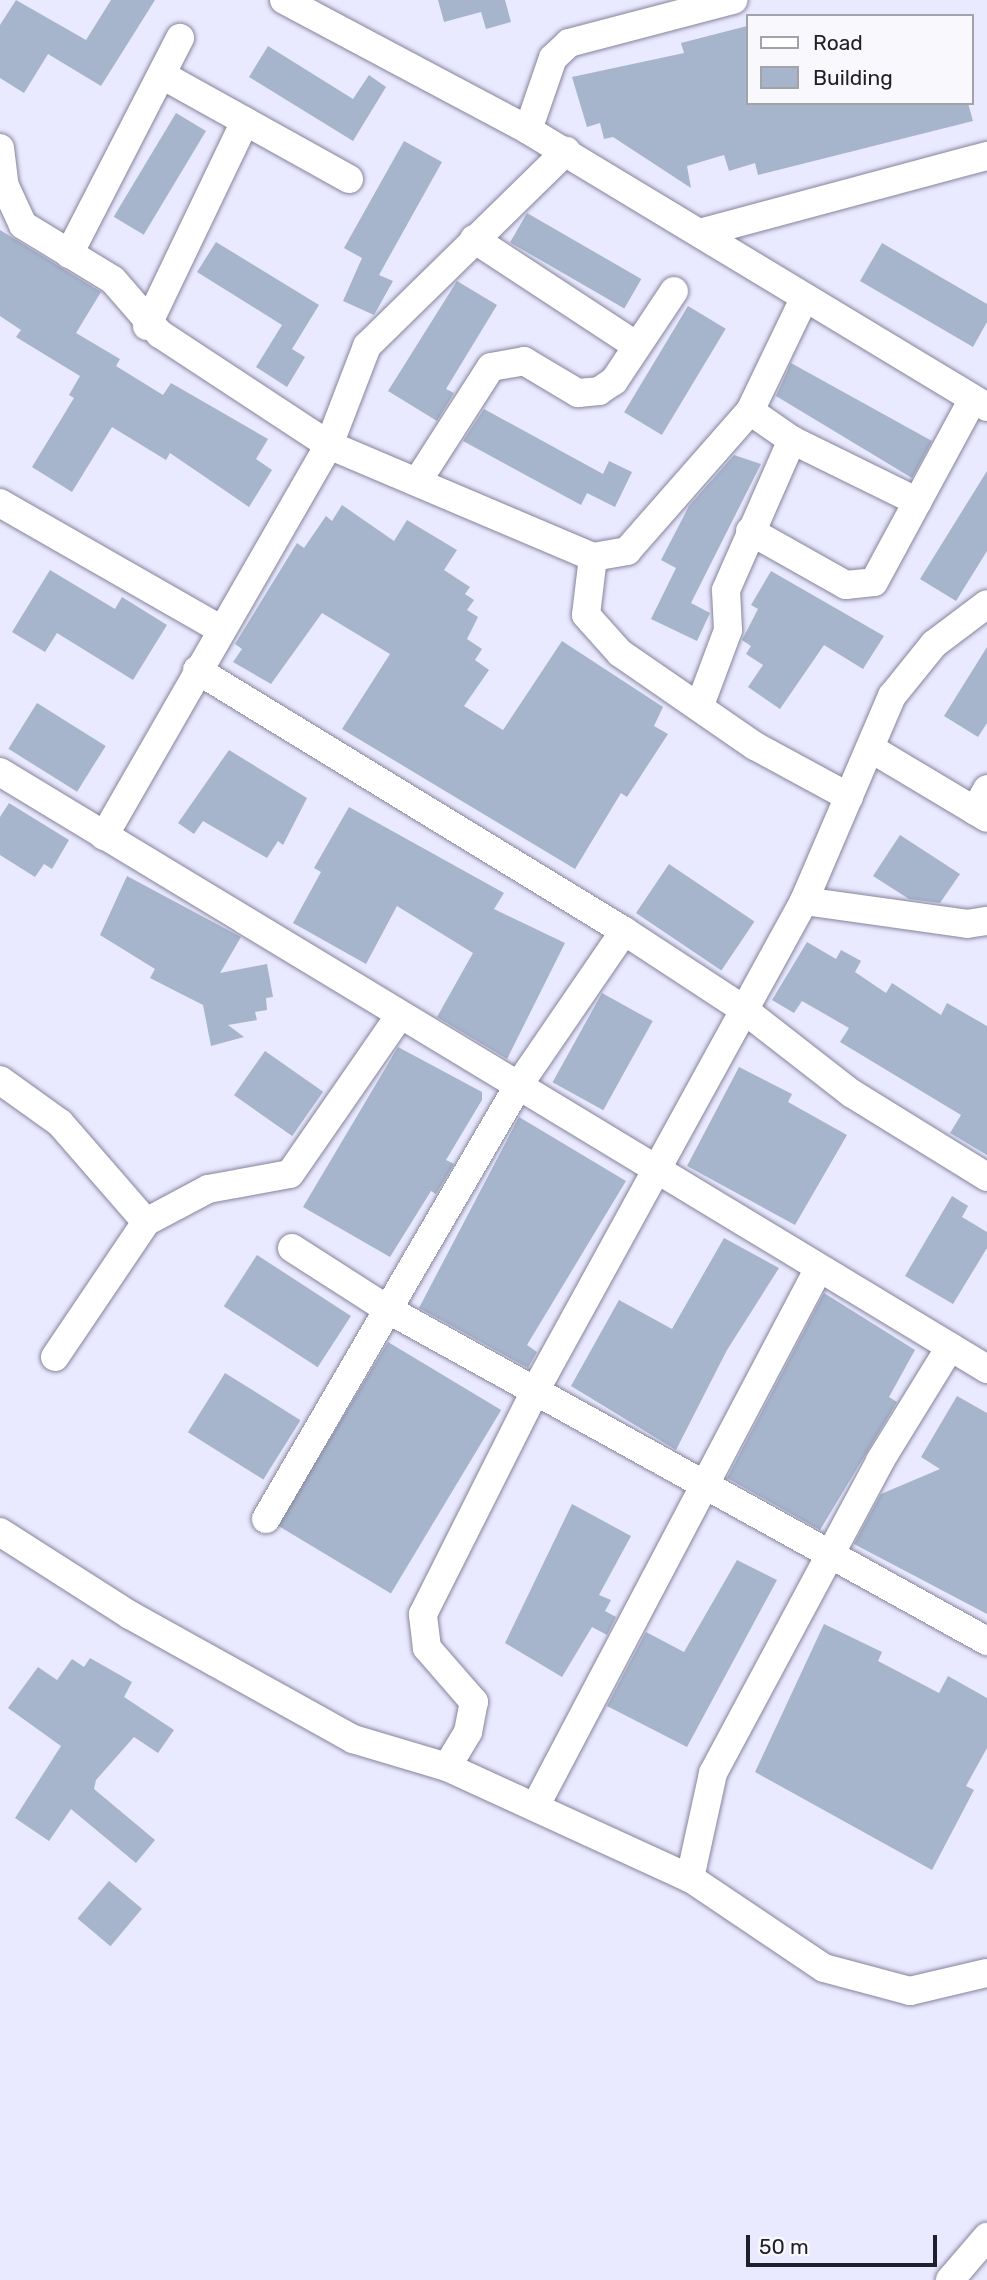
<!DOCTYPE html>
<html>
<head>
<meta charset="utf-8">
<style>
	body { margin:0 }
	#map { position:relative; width:987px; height:2280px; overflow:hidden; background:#e9e9ff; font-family:Rubik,sans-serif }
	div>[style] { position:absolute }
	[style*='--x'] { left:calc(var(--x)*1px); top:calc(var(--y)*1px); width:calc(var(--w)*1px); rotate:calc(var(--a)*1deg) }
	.building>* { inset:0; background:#a6b5cc; transform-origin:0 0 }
	.roads { filter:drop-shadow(0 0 2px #84849c) drop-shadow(0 0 2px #84849c) }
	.minor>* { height:28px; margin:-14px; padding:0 14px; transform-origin:14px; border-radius:14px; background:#fff }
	span { translate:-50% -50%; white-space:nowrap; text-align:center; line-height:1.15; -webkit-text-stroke:7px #f8f8fd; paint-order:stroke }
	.legend { position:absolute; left:746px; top:14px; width:228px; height:91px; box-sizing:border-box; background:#f8f8fd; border:2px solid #a2a2a9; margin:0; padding:9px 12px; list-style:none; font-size:21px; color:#20202a }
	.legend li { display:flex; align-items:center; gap:14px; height:35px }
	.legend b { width:35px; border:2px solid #a2a2a9 }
	.scale { position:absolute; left:746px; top:2235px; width:191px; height:32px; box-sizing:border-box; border:4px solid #20202a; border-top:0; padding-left:9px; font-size:21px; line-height:24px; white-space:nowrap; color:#20202a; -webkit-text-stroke:5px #f8f8fd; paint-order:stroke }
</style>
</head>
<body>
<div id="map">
	<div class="building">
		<div style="clip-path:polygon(16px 0,86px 40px,111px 0,155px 0,101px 86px,48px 54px,24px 93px,0 78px,0 25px)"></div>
		<div style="clip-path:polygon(438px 0,505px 0,511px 22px,486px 29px,481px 12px,444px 22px)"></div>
		<div style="clip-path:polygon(747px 26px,747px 103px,968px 103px,973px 121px,758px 175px,755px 163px,729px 171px,724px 155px,687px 166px,691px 188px,613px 137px,604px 139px,600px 123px,587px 127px,572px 77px,684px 53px,681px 43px)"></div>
		<div style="clip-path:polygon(268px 46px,353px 99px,369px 75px,386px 87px,353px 141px,249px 77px)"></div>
		<div style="left:176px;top:113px;width:35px;height:121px;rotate:31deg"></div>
		<div style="clip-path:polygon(404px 141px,442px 162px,379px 275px,393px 281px,374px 315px,343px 301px,362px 258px,344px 248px)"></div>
		<div style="left:527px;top:213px;width:132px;height:34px;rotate:30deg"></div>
		<div style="clip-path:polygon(0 230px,101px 292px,76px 333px,120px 359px,116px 366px,163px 395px,171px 383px,268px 439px,256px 459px,272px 470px,249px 507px,170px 453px,166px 460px,112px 427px,72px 492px,32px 467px,74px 398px,69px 395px,80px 376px,16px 337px,21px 330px,0 316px)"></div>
		<div style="clip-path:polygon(216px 242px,319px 305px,292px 349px,305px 357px,287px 387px,256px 367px,282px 325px,197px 272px)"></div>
		<div style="clip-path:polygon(882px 243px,987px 304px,987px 322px,973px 347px,860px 281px)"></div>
		<div style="clip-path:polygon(457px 281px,497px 305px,446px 389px,454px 393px,437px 421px,388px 391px)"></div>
		<div style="left:688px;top:306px;width:44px;height:124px;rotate:31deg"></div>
		<div style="clip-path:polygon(791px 363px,932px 441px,912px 478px,776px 396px)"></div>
		<div style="clip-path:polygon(484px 409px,603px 474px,609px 461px,632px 472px,615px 507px,587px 493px,581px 505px,463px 441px)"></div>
		<div style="clip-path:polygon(734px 455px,761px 464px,691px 603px,710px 613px,697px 641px,651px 619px,676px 568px,661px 560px,689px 506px)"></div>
		<div style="clip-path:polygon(987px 471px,987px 551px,956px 601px,920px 579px)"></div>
		<div style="clip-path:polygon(342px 505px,394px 541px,407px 520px,457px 550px,444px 570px,470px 587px,465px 594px,474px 600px,467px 610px,478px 617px,467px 639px,482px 649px,475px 660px,489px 670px,464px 706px,503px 730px,562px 641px,663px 707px,654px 726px,668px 734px,627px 797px,621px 793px,575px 869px,342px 729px,390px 654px,322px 613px,271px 684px,233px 662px,242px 649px,235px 644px,297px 543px,304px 548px,326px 516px,332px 521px)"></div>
		<div style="clip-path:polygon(50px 570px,115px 609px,122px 597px,167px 625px,133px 680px,57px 633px,45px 652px,12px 632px)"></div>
		<div style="clip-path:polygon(771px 571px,884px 636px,863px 669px,824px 645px,780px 709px,748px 687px,763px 665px,746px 654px,751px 646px,742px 640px,758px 609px,751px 605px)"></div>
		<div style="clip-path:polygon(987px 647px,987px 723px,978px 737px,944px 716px)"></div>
		<div style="left:37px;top:703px;width:81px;height:54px;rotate:32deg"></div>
		<div style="clip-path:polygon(229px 750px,307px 798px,283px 845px,278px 841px,267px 858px,203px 821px,194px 834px,178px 823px)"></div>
		<div style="clip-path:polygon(9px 803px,69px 840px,52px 869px,44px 864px,35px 877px,0 855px,0 817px)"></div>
		<div style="clip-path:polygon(349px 807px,504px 893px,494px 909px,565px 943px,507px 1059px,437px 1017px,473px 953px,397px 906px,366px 964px,293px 923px,321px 872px,314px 868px)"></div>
		<div style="clip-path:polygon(900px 835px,960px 874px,940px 903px,909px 899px,873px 876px)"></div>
		<div style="left:669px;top:864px;width:103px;height:59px;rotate:34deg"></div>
		<div style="clip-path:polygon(127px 876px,241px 937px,220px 973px,267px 964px,273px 997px,266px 998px,267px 1010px,255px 1012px,257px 1020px,228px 1025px,244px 1037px,211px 1046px,203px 1005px,150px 978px,155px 969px,100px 935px)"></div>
		<div style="clip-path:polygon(807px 942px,836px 959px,841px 950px,861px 961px,855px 972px,886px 993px,892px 983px,941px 1015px,947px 1003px,987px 1026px,987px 1155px,950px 1133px,961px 1115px,840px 1042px,849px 1028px,802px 1001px,794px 1013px,772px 1000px)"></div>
		<div style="left:602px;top:993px;width:58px;height:102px;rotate:29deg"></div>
		<div style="clip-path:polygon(398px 1047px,482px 1092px,482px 1100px,446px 1160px,454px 1164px,436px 1194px,431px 1191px,390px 1257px,303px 1207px)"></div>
		<div style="left:265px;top:1051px;width:71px;height:54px;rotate:35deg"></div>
		<div style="clip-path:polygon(739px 1067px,792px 1094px,788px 1102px,847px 1135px,795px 1225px,687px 1166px)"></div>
		<div style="clip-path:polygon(519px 1117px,626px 1181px,527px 1345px,537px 1352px,528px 1368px,419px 1308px)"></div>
		<div style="clip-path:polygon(952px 1196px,968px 1206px,962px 1217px,987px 1232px,987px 1248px,953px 1304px,905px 1276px)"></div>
		<div style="clip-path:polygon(724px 1238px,779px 1268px,727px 1350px,676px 1450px,571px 1386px,619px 1300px,672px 1329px)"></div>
		<div style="left:257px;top:1255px;width:112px;height:61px;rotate:33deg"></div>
		<div style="clip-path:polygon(824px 1293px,915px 1350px,889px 1397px,897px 1402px,820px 1530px,727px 1478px)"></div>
		<div style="left:388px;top:1342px;width:132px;height:214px;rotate:31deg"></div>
		<div style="left:225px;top:1373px;width:89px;height:70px;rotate:32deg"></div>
		<div style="clip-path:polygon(957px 1396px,987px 1413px,987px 1614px,854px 1544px,881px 1494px,940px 1469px,921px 1457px)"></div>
		<div style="clip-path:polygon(572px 1504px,631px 1536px,599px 1595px,611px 1600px,605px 1611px,616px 1617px,607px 1635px,592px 1627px,562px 1677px,505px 1643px)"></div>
		<div style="clip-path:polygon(737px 1560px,777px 1580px,687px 1747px,607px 1706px,646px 1632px,684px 1652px)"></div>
		<div style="clip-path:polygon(824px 1624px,882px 1652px,878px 1661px,939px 1693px,948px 1676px,987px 1698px,987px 1748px,966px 1786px,974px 1790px,932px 1870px,755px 1772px)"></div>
		<div style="clip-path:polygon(90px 1658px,132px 1682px,124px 1697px,174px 1730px,158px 1753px,134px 1737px,96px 1780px,94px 1789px,155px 1840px,136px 1863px,71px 1809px,49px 1841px,15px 1818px,61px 1746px,8px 1708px,38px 1667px,57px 1680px,72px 1659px,84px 1667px)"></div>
		<div style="left:109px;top:1881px;width:43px;height:49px;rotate:40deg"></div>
	</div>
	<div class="roads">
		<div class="minor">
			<div style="--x:284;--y:0;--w:276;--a:28"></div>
			<div style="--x:528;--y:130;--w:536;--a:31.11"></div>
			<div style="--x:162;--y:75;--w:214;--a:29.1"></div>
			<div style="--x:528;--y:130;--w:76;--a:-70.9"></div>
			<div style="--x:553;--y:58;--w:22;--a:-43"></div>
			<div style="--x:569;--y:43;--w:170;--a:-14.7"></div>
			<div style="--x:0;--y:148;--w:38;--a:83"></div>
			<div style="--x:5;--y:186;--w:43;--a:65.2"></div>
			<div style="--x:23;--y:225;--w:105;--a:31.4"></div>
			<div style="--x:113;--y:280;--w:72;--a:49"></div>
			<div style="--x:160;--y:334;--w:202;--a:33.3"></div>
			<div style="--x:329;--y:445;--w:287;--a:23"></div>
			<div style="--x:593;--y:557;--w:35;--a:-10"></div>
			<div style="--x:627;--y:551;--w:186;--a:-48.7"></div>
			<div style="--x:750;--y:411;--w:124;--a:-64.3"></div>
			<div style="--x:703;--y:232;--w:294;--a:-15"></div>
			<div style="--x:474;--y:239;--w:195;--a:33.3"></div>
			<div style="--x:69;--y:254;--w:243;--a:-62.8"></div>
			<div style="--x:147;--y:326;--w:227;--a:-64.4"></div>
			<div style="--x:750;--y:411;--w:51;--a:34.6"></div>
			<div style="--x:792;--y:440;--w:140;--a:26.2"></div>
			<div style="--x:419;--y:479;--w:133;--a:-57.3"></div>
			<div style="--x:491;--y:367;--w:34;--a:-10"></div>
			<div style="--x:524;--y:361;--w:63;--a:30.7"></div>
			<div style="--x:578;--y:393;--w:21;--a:-5"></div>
			<div style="--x:599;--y:391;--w:18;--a:-34"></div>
			<div style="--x:614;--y:381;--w:108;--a:-56.3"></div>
			<div style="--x:0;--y:503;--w:254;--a:29.8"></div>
			<div style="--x:750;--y:531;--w:110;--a:29.4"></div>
			<div style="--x:846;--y:585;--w:28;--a:-6"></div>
			<div style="--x:874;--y:582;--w:208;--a:-61.6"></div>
			<div style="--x:593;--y:557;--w:58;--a:96.9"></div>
			<div style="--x:586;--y:615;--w:51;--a:48.2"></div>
			<div style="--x:620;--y:653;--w:164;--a:34.6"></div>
			<div style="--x:755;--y:746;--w:107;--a:28.5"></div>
			<div style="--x:197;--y:670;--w:500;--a:31.43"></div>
			<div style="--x:624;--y:931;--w:142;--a:33.2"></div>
			<div style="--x:743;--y:1009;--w:137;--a:37.9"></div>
			<div style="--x:851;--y:1093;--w:160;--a:31.7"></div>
			<div style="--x:700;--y:705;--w:80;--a:-69.5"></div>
			<div style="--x:728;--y:630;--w:40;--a:-92.9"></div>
			<div style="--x:726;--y:590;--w:164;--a:-66.3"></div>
			<div style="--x:870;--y:748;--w:136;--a:30.9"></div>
			<div style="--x:0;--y:772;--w:1154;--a:31.17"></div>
			<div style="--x:975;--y:811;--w:25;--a:-61"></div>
			<div style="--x:104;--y:836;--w:451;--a:-60.1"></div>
			<div style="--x:329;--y:445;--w:106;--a:-69"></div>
			<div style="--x:367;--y:346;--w:279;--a:-44.4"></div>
			<div style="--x:804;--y:901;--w:165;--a:8"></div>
			<div style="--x:967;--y:924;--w:20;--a:-9"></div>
			<div style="--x:0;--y:1080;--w:74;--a:35.6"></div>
			<div style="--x:60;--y:1123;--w:131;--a:49"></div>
			<div style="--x:292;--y:1248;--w:113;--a:32.7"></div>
			<div style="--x:387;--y:1309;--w:686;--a:28.96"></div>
			<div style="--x:55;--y:1357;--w:163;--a:-56"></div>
			<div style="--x:146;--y:1222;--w:70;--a:-28"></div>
			<div style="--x:208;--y:1189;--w:83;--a:-10.4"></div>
			<div style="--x:290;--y:1174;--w:193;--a:-55.3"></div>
			<div style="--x:266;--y:1519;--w:501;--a:-59.8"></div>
			<div style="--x:518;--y:1086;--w:188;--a:-55.6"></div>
			<div style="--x:0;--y:1532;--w:154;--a:32.6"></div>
			<div style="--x:130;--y:1615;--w:255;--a:29.1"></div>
			<div style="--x:353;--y:1739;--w:98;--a:16.6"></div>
			<div style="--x:447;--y:1767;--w:267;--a:24.6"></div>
			<div style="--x:690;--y:1878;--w:161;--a:33.9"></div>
			<div style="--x:824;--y:1968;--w:89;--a:15"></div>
			<div style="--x:910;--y:1991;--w:79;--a:-13.2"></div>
			<div style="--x:447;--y:1767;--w:41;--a:-59"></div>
			<div style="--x:468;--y:1732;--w:31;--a:-79"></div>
			<div style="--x:474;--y:1702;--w:72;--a:-131"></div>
			<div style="--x:427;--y:1648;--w:34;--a:-97"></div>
			<div style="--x:423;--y:1614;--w:250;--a:-63.3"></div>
			<div style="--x:535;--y:1391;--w:559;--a:-61.23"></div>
			<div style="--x:804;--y:901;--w:223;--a:-66.8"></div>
			<div style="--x:892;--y:696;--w:67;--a:-51.1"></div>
			<div style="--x:934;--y:644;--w:66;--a:-37"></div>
			<div style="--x:535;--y:1807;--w:609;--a:-62.22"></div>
			<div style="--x:690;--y:1878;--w:107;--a:-77.6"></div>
			<div style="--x:713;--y:1773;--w:354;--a:-61.8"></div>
			<div style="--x:880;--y:1461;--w:134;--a:-58.4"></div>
			<div style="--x:950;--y:2280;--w:57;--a:-49.3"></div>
		</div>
	</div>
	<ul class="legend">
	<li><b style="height:9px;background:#fff"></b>Road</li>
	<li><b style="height:19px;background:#a6b5cc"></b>Building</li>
	</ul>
	<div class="scale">50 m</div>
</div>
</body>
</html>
